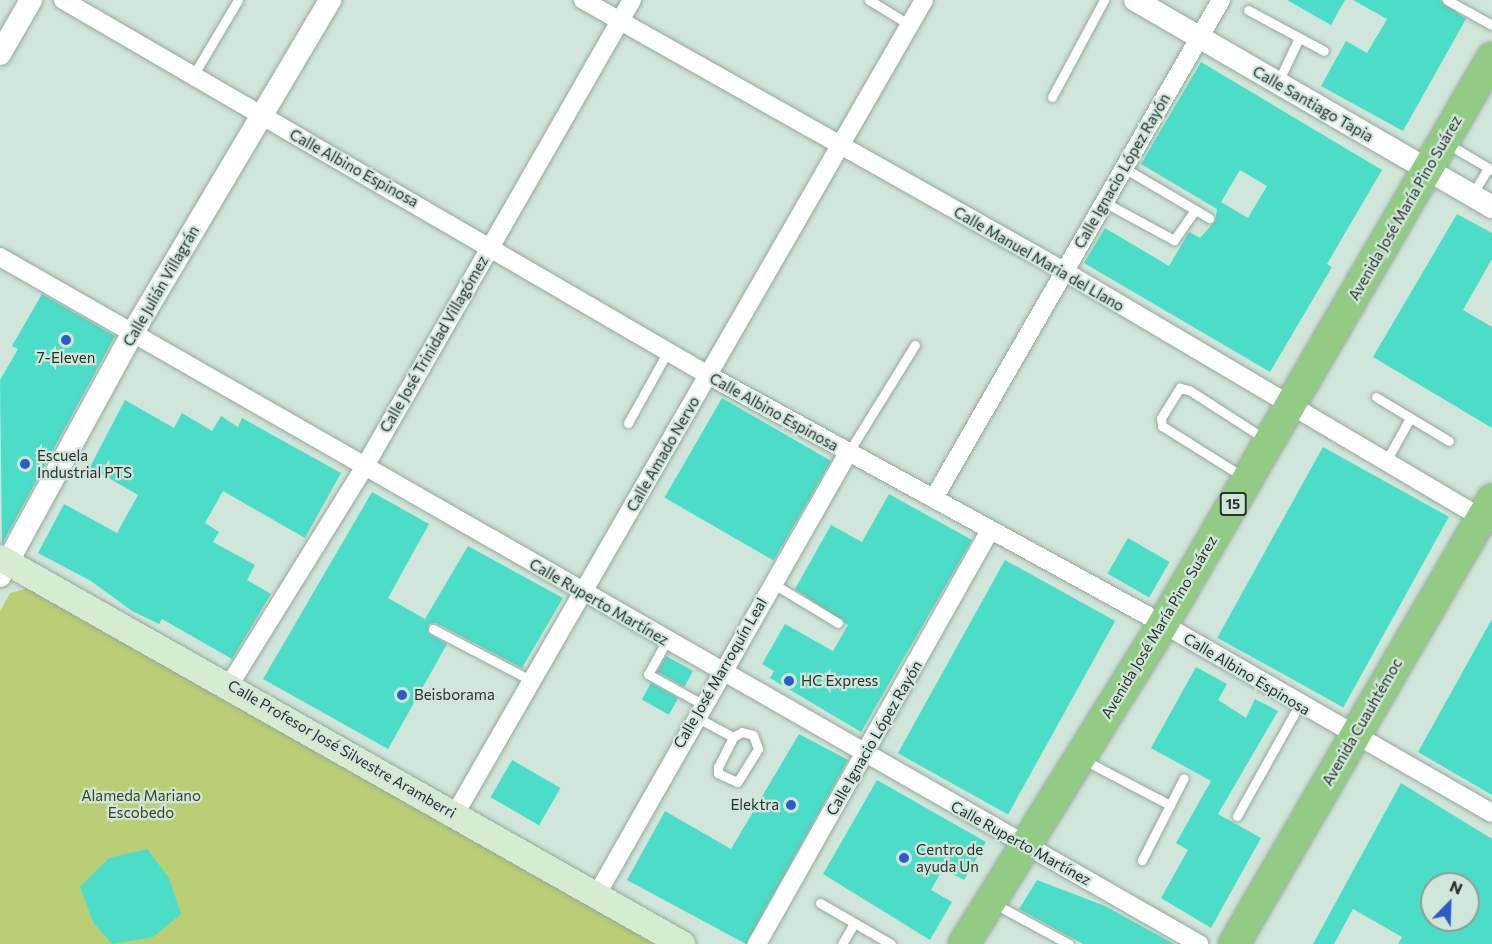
<!DOCTYPE html>
<html>
<head>
<meta charset="utf-8">
<style>
	body { margin:0 }
	#map { position:relative; width:1492px; height:944px; overflow:hidden; background:#d1e6da; font-family:Commissioner,sans-serif }
	div>[style] { position:absolute }
	[style*='--x'] { left:calc(var(--x)*1px); top:calc(var(--y)*1px); width:calc(var(--w)*1px); rotate:calc(var(--a)*1deg) }
	.green>* { inset:0; background:#bace76 }
	.building>* { inset:0; background:#4bddc7; transform-origin:0 0 }
	.roads { filter:drop-shadow(0 0 2px #94a89c) drop-shadow(0 0 2px #94a89c) }
	.service>* { height:9px; margin:-4.5px; padding:0 4.5px; transform-origin:4.5px; border-radius:4.5px; background:#fff }
	.minor>* { height:18px; margin:-9px; padding:0 9px; transform-origin:9px; border-radius:9px; background:#fff }
	.tertiary>* { height:22px; margin:-11px; padding:0 11px; transform-origin:11px; border-radius:11px; background:#fff }
	.secondary>* { height:26px; margin:-13px; padding:0 13px; transform-origin:13px; border-radius:13px; background:#d6ecd1 }
	.trunk>* { height:30px; margin:-15px; padding:0 15px; transform-origin:15px; border-radius:15px; background:#92cc84 }
	.dots>* { width:16px; height:16px; translate:-50% -50%; box-sizing:border-box; border:3px solid #d1e6da; border-radius:50% }
	span { translate:-50% -50%; white-space:nowrap; text-align:center; line-height:1.15; -webkit-text-stroke:4.5px #d1e6da; paint-order:stroke }
	.shield-label span { padding:2px 4px; background:#d1e6da; border:2px solid; border-radius:4px; -webkit-text-stroke-width:0 }
	.shield-label { font-size:14px; color:#2a322d; font-weight:700 }
	.street-label { font-size:15px; color:#2a322d }
	.poi-label { font-size:15px; color:#2a322d }
	.left { translate:0 -50%; text-align:left }
	.right { translate:-100% -50%; text-align:right }
	.park-label { font-size:15px; color:#3a431a }
	.north { position:absolute; left:1420px; top:872px; width:60px; height:60px; box-sizing:border-box; background:#d1e6da; border:2px solid #8e9e95; border-radius:50%; rotate:23deg; font-size:16px; font-weight:700; line-height:24px; text-align:center; color:#2a322d }
	.north::after { content:''; display:block; margin:auto; width:21px; height:27px; background:#2c5ccb; clip-path:polygon(50% 0,100% 100%,50% 72%,0 100%) }
</style>
</head>
<body>
<div id="map">
	<div class="green">
		<div style="clip-path:polygon(40px 585px,669px 944px,0 944px,0 611px,10px 593px)"></div>
	</div>
	<div class="building">
		<div style="clip-path:polygon(1287px 0,1345px 0,1331px 25px)"></div>
		<div style="clip-path:polygon(1353px 0,1440px 0,1466px 19px,1403px 131px,1321px 86px,1346px 41px,1367px 53px,1387px 19px)"></div>
		<div style="clip-path:polygon(evenodd,1201px 62px,1382px 170px,1327px 264px,1332px 267px,1270px 372px,1084px 263px,1105px 228px,1169px 266px,1189px 232px,1200px 238px,1215px 221px,1217px 209px,1141px 164px,1201px 62px,1240px 170px,1267px 186px,1248px 218px,1221px 202px,1240px 170px)"></div>
		<div style="clip-path:polygon(1457px 214px,1492px 233px,1492px 259px,1463px 310px,1492px 327px,1492px 428px,1373px 357px)"></div>
		<div style="clip-path:polygon(42px 294px,115px 336px,2px 544px,0 380px,18px 349px,12px 346px)"></div>
		<div style="left:722px;top:398px;width:126px;height:115px;rotate:30deg"></div>
		<div style="clip-path:polygon(125px 400px,174px 428px,182px 413px,212px 431px,221px 416px,238px 427px,242px 418px,341px 473px,305px 538px,223px 491px,205px 523px,219px 532px,213px 542px,255px 565px,247px 580px,271px 594px,232px 659px,162px 619px,159px 624px,132px 611px,91px 581px,38px 553px,64px 504px,117px 533px,138px 495px,90px 467px)"></div>
		<div style="left:1323px;top:447px;width:144px;height:218px;rotate:29deg"></div>
		<div style="clip-path:polygon(372px 492px,429px 524px,388px 598px,425px 619px,468px 546px,563px 598px,522px 668px,436px 623px,429px 624px,428px 633px,447px 644px,388px 749px,263px 679px)"></div>
		<div style="clip-path:polygon(889px 494px,972px 540px,861px 732px,770px 678px,774px 671px,762px 664px,785px 624px,833px 651px,848px 625px,795px 589px,831px 525px,862px 542px)"></div>
		<div style="left:1128px;top:538px;width:48px;height:41px;rotate:30deg"></div>
		<div style="left:1005px;top:560px;width:126px;height:221px;rotate:29deg"></div>
		<div style="clip-path:polygon(1492px 619px,1492px 795px,1418px 752px)"></div>
		<div style="left:666px;top:656px;width:31px;height:18px;rotate:29deg"></div>
		<div style="clip-path:polygon(1196px 667px,1227px 684px,1218px 700px,1246px 718px,1255px 699px,1278px 711px,1218px 814px,1261px 838px,1211px 928px,1161px 898px,1188px 850px,1176px 843px,1211px 781px,1151px 748px)"></div>
		<div style="left:651px;top:683px;width:31px;height:19px;rotate:29deg"></div>
		<div style="clip-path:polygon(799px 734px,848px 760px,746px 944px,627px 880px,665px 811px,731px 849px)"></div>
		<div style="left:512px;top:760px;width:56px;height:43px;rotate:30deg"></div>
		<div style="clip-path:polygon(877px 780px,986px 842px,964px 880px,943px 869px,931px 890px,952px 902px,930px 940px,823px 874px)"></div>
		<div style="clip-path:polygon(evenodd,1401px 783px,1492px 839px,1492px 944px,1398px 944px,1402px 937px,1353px 909px,1334px 944px,1313px 944px,1401px 783px,1432px 884px,1468px 884px,1468px 920px,1432px 920px,1432px 884px)"></div>
		<div style="clip-path:polygon(147px 849px,169px 878px,181px 914px,153px 937px,112px 944px,93px 922px,80px 887px,109px 858px)"></div>
		<div style="clip-path:polygon(1037px 880px,1105px 906px,1174px 944px,1083px 944px,1019px 909px)"></div>
	</div>
	<div class="roads">
		<div class="service">
			<div style="--x:869;--y:0;--w:48;--a:31.4"></div>
			<div style="--x:1447;--y:0;--w:51;--a:29.1"></div>
			<div style="--x:1248;--y:10;--w:86;--a:28.3"></div>
			<div style="--x:194;--y:74;--w:86;--a:-59.3"></div>
			<div style="--x:1278;--y:82;--w:49;--a:-64.5"></div>
			<div style="--x:1052;--y:97;--w:110;--a:-61.8"></div>
			<div style="--x:1446;--y:143;--w:53;--a:30.4"></div>
			<div style="--x:1124;--y:168;--w:99;--a:30.5"></div>
			<div style="--x:1472;--y:195;--w:31;--a:-59"></div>
			<div style="--x:1104;--y:202;--w:80;--a:28.5"></div>
			<div style="--x:1174;--y:240;--w:37;--a:-55"></div>
			<div style="--x:1376;--y:397;--w:85;--a:31.1"></div>
			<div style="--x:628;--y:423;--w:82;--a:-60.9"></div>
			<div style="--x:848;--y:453;--w:127;--a:-58.2"></div>
			<div style="--x:1385;--y:463;--w:51;--a:-60.9"></div>
			<div style="--x:1245;--y:478;--w:98;--a:-147.9"></div>
			<div style="--x:1162;--y:426;--w:8;--a:-97"></div>
			<div style="--x:1161;--y:418;--w:36;--a:-58"></div>
			<div style="--x:1180;--y:388;--w:9;--a:13"></div>
			<div style="--x:1189;--y:390;--w:90;--a:32.8"></div>
			<div style="--x:772;--y:583;--w:77;--a:31.2"></div>
			<div style="--x:433;--y:629;--w:112;--a:27.7"></div>
			<div style="--x:667;--y:640;--w:39;--a:119"></div>
			<div style="--x:648;--y:674;--w:62;--a:29.1"></div>
			<div style="--x:696;--y:717;--w:42;--a:28.4"></div>
			<div style="--x:742;--y:732;--w:11;--a:15"></div>
			<div style="--x:753;--y:735;--w:15;--a:70"></div>
			<div style="--x:758;--y:749;--w:39;--a:122"></div>
			<div style="--x:737;--y:782;--w:21;--a:-155"></div>
			<div style="--x:718;--y:773;--w:6;--a:-90"></div>
			<div style="--x:718;--y:767;--w:34;--a:-63"></div>
			<div style="--x:733;--y:737;--w:10;--a:-29"></div>
			<div style="--x:1084;--y:760;--w:97;--a:27.6"></div>
			<div style="--x:1170;--y:805;--w:62;--a:117"></div>
			<div style="--x:1170;--y:805;--w:30;--a:-63"></div>
			<div style="--x:1237;--y:816;--w:127;--a:-60.8"></div>
			<div style="--x:820;--y:903;--w:82;--a:30"></div>
			<div style="--x:995;--y:904;--w:84;--a:28.4"></div>
			<div style="--x:842;--y:944;--w:24;--a:-60"></div>
		</div>
		<div class="minor">
			<div style="--x:63;--y:0;--w:746;--a:30.17"></div>
			<div style="--x:708;--y:375;--w:519;--a:28.69"></div>
			<div style="--x:1163;--y:624;--w:379;--a:29.9"></div>
			<div style="--x:583;--y:0;--w:552;--a:29.4"></div>
			<div style="--x:1064;--y:271;--w:493;--a:30.6"></div>
			<div style="--x:0;--y:257;--w:1382;--a:29.81"></div>
			<div style="--x:934;--y:498;--w:575;--a:-60.04"></div>
			<div style="--x:230;--y:684;--w:256;--a:-58.2"></div>
			<div style="--x:365;--y:466;--w:537;--a:-60.19"></div>
			<div style="--x:455;--y:814;--w:939;--a:-60.05"></div>
			<div style="--x:596;--y:896;--w:510;--a:-60.37"></div>
			<div style="--x:757;--y:944;--w:475;--a:-60.6"></div>
		</div>
		<div class="tertiary">
			<div style="--x:1135;--y:0;--w:413;--a:30.1"></div>
			<div style="--x:0;--y:54;--w:62;--a:-60.1"></div>
			<div style="--x:0;--y:576;--w:276;--a:-61.4"></div>
			<div style="--x:132;--y:334;--w:388;--a:-59.3"></div>
		</div>
		<div class="secondary">
			<div style="--x:0;--y:558;--w:784;--a:29.51"></div>
		</div>
		<div class="trunk">
			<div style="--x:964;--y:944;--w:377;--a:-58.1"></div>
			<div style="--x:1163;--y:624;--w:655;--a:-59.83"></div>
			<div style="--x:1234;--y:944;--w:514;--a:-59.84"></div>
		</div>
	</div>
	<div class="dots">
		<div style="left:66px;top:340px;background:#2c5ccb"></div>
		<div style="left:25px;top:464px;background:#2c5ccb"></div>
		<div style="left:789px;top:681px;background:#2c5ccb"></div>
		<div style="left:402px;top:695px;background:#2c5ccb"></div>
		<div style="left:791px;top:805px;background:#2c5ccb"></div>
		<div style="left:904px;top:858px;background:#2c5ccb"></div>
	</div>
	<div class="shield-label">
		<span style="left:1233px;top:504px">15</span>
	</div>
	<div class="street-label">
		<span style="left:1313px;top:104px;rotate:30deg">Calle Santiago Tapia</span>
		<span style="left:354px;top:168px;rotate:29deg">Calle Albino Espinosa</span>
		<span style="left:1122px;top:171px;rotate:-60deg">Calle Ignacio López Rayón</span>
		<span style="left:1405px;top:208px;rotate:-60deg">Avenida José María Pino Suárez</span>
		<span style="left:1039px;top:259px;rotate:30deg">Calle Manuel Maria del Llano</span>
		<span style="left:161px;top:286px;rotate:-60deg">Calle Julián Villagrán</span>
		<span style="left:434px;top:344px;rotate:-60deg">Calle José Trinidad Villagómez</span>
		<span style="left:774px;top:412px;rotate:29deg">Calle Albino Espinosa</span>
		<span style="left:663px;top:454px;rotate:-60deg">Calle Amado Nervo</span>
		<span style="left:599px;top:602px;rotate:30deg">Calle Ruperto Martínez</span>
		<span style="left:1159px;top:627px;rotate:-59deg">Avenida José María Pino Suárez</span>
		<span style="left:720px;top:673px;rotate:-60deg">Calle José Marroquín Leal</span>
		<span style="left:1247px;top:674px;rotate:31deg">Calle Albino Espinosa</span>
		<span style="left:1362px;top:722px;rotate:-60deg">Avenida Cuauhtémoc</span>
		<span style="left:874px;top:738px;rotate:-60deg">Calle Ignacio López Rayón</span>
		<span style="left:342px;top:749px;rotate:30deg">Calle Profesor José Silvestre Aramberri</span>
		<span style="left:1021px;top:843px;rotate:29deg">Calle Ruperto Martínez</span>
	</div>
	<div class="poi-label">
		<span style="left:66px;top:358px">7-Eleven</span>
		<span class="left" style="left:37px;top:464px">Escuela<br>Industrial PTS</span>
		<span class="left" style="left:801px;top:681px">HC Express</span>
		<span class="left" style="left:414px;top:695px">Beisborama</span>
		<span class="right" style="left:779px;top:805px">Elektra</span>
		<span class="left" style="left:916px;top:858px">Centro de<br>ayuda Un</span>
	</div>
	<div class="park-label">
		<span style="left:141px;top:804px">Alameda Mariano<br>Escobedo</span>
	</div>
	<div class="north">N</div>
</div>
</body>
</html>
